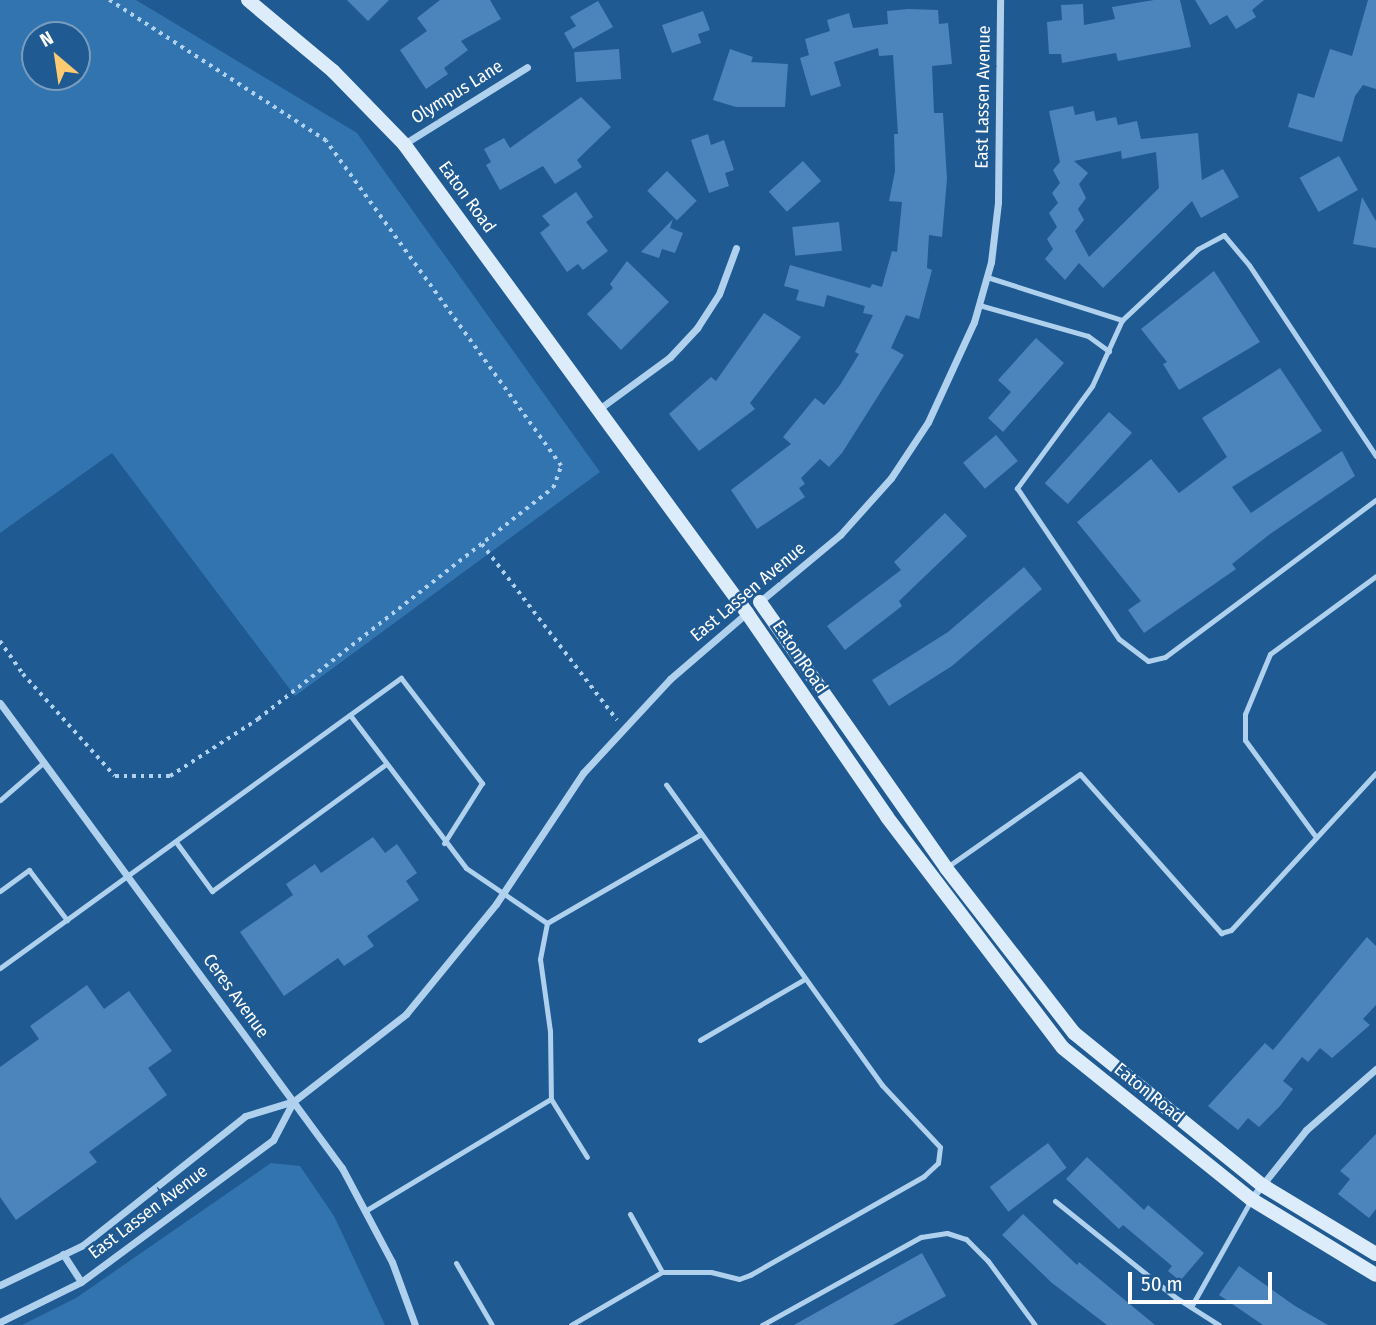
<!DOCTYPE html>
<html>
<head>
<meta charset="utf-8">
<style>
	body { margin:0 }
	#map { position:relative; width:1376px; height:1325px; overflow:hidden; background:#1f5a93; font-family:"Fira Sans Condensed",sans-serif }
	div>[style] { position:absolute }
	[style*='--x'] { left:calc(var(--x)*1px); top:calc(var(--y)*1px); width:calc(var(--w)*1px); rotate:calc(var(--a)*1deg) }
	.green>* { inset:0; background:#3274b0 }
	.building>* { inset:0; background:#4b85bb; transform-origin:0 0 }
	.path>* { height:3.5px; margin-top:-1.75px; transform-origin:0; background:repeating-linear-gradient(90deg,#b0d1ee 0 3.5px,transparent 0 8.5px) }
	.lane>* { height:5px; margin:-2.5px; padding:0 2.5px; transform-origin:2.5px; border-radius:2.5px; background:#b0d1ee }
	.street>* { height:7px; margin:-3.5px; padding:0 3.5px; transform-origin:3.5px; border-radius:3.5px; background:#b0d1ee }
	.secondary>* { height:14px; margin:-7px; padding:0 7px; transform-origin:7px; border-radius:7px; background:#ddecfa }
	span { translate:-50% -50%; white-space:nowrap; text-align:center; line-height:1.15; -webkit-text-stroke:5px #1f5a93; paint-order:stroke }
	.street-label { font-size:18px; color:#fff }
	.north { position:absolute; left:21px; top:21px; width:70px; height:70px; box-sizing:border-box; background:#1f5a93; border:2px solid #799cbe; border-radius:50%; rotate:331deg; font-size:19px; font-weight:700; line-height:28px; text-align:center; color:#fff }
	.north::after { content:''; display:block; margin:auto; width:24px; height:32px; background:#fcca70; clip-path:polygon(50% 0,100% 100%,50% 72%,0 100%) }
	.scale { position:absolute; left:1128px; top:1272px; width:144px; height:32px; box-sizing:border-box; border:4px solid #fff; border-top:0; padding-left:9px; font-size:21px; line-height:24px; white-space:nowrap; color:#fff; -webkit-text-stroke:5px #1f5a93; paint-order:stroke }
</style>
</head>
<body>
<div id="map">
	<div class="green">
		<div style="clip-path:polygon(evenodd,0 0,136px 0,357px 133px,600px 472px,295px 696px,112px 453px,0 533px,0 0,77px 35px,77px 77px,35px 77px,35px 35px,77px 35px)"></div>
		<div style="clip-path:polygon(271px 1163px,300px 1166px,334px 1216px,385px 1325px,22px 1325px,76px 1298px)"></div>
	</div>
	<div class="building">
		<div style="clip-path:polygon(347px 0,389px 0,368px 21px)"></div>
		<div style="clip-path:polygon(440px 0,490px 0,501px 19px,461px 41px,468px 50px,444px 68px,448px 74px,426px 89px,400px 50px,427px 31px,417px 18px)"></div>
		<div style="clip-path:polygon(1154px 0,1180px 0,1191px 47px,1118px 61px,1116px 53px,1062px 63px,1061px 54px,1049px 54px,1047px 22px,1062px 20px,1061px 5px,1083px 4px,1084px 25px,1115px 19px,1112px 7px)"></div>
		<div style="clip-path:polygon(1195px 0,1264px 0,1252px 10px,1256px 17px,1236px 29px,1227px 15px,1210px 25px)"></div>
		<div style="clip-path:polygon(1368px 0,1376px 0,1376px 89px,1363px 85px,1355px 96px,1342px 142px,1288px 127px,1298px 93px,1314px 98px,1330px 49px,1352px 56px)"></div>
		<div style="clip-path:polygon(598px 1px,613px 27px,573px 49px,564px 33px,576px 26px,570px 17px)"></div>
		<div style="clip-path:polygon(908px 9px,938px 10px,939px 24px,948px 23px,952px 64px,932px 66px,934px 113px,943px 113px,947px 179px,942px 237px,929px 235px,927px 268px,932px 270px,919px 319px,906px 315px,891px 348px,904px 355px,842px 453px,829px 467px,820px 459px,801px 478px,805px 484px,799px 488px,805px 497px,757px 529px,731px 490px,791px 444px,783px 437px,815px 398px,824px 405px,840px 385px,859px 354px,855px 352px,873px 315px,863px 313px,865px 306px,827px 295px,824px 307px,796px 300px,799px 290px,784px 286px,790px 265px,870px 288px,872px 284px,882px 287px,892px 251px,897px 252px,902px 202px,889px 201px,895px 171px,894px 134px,898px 134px,893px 55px,879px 56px,878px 48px,834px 62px,841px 86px,811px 96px,800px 58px,809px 55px,805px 39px,830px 31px,827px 20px,849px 13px,853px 28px,888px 24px,887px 11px)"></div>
		<div style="clip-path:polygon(703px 11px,710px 30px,698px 34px,701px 43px,672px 53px,662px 25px)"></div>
		<div style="left:619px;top:49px;width:30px;height:45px;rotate:86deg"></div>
		<div style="clip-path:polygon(730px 49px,753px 57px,751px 62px,788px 64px,785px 107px,736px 107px,713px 100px)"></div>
		<div style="clip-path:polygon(581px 97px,611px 127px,577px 160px,582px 167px,555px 184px,543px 166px,500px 190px,486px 165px,491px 162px,484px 149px,504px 138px,510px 148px)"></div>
		<div style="clip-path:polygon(evenodd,1073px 106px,1075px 115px,1094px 111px,1096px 121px,1116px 117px,1118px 125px,1137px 121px,1141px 139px,1198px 133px,1202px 180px,1223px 169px,1239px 197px,1201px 218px,1192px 201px,1103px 288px,1079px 263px,1065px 280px,1045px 259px,1053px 249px,1047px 239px,1057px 227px,1049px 213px,1058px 203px,1052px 193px,1060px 183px,1053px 170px,1060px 162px,1049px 111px,1073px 106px,1121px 151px,1122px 159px,1156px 152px,1159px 188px,1089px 257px,1075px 231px,1084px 220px,1078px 209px,1086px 198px,1079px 184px,1088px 173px,1074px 161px,1121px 151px)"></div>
		<div style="clip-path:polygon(708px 134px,711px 145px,724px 140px,734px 170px,725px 173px,729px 186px,709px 193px,691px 140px)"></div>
		<div style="left:1339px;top:156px;width:39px;height:45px;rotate:61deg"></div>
		<div style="left:803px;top:161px;width:27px;height:46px;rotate:48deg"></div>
		<div style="left:667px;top:171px;width:42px;height:28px;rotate:45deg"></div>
		<div style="clip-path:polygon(576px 192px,593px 217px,586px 222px,608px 251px,583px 270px,578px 264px,567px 272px,540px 233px,550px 225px,542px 216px)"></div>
		<div style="clip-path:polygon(1362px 197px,1376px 221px,1376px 248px,1353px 244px)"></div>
		<div style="clip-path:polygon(673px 219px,670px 228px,683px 233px,675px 253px,662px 249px,659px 258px,641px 252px)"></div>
		<div style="left:839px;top:222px;width:29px;height:47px;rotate:84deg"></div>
		<div style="clip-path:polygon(627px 261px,669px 302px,621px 350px,587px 314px,613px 288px,610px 284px)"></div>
		<div style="clip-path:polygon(1214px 271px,1260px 342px,1179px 390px,1163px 364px,1167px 362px,1141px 329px)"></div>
		<div style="clip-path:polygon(764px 313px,801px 337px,750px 403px,755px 409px,699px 451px,669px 414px,711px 377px,716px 381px)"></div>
		<div style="clip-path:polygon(1036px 338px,1064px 363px,1003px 432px,988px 418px,1011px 392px,998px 380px)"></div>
		<div style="clip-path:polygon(1280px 368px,1322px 431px,1232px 487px,1251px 513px,1342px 451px,1355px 476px,1270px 534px,1232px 564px,1236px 569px,1144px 633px,1128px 610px,1141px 601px,1077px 522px,1151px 459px,1179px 493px,1227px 457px,1202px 418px)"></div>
		<div style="left:1109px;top:412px;width:31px;height:96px;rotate:42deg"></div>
		<div style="left:996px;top:435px;width:34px;height:43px;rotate:50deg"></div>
		<div style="clip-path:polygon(945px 513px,967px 536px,899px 601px,902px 606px,845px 650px,827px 626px,901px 570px,894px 562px)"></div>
		<div style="clip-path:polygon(1024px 567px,1042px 589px,952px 666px,889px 706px,872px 680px,948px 632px)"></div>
		<div style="clip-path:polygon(373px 837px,385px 853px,397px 844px,417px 873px,406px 881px,419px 900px,367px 936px,374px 946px,344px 966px,338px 958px,284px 996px,240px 932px,293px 895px,286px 884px,315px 864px,321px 873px)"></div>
		<div style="clip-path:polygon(1367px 937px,1376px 946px,1376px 1005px,1363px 1019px,1370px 1025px,1332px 1058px,1320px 1048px,1308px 1062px,1302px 1057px,1283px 1081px,1293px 1089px,1280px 1106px,1259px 1127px,1248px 1118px,1238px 1130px,1208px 1106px,1265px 1043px,1273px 1050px)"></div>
		<div style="clip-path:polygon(87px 985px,104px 1009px,129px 991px,172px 1051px,148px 1068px,167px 1095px,89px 1152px,97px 1162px,16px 1220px,0 1197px,0 1067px,39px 1039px,30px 1026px)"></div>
		<div style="clip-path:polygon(1376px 1134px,1376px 1209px,1369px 1218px,1338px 1194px,1350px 1179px,1340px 1171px)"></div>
		<div style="left:1048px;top:1143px;width:31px;height:73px;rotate:53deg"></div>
		<div style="clip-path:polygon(1087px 1157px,1144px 1210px,1148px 1205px,1204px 1253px,1180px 1281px,1168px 1271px,1172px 1266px,1123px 1225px,1119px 1229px,1066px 1179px)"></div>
		<div style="clip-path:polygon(1023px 1214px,1077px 1265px,1079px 1262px,1155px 1325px,1107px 1325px,1052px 1283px,1002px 1235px)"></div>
		<div style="clip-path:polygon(922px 1253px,946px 1296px,893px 1325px,794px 1325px)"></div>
		<div style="clip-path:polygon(1239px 1266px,1295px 1306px,1328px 1325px,1263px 1325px,1219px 1295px)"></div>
	</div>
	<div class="path">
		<div style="--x:482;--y:544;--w:222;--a:52.5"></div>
		<div style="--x:0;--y:641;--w:40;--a:55.1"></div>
		<div style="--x:23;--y:674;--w:137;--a:48"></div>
		<div style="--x:115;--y:776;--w:55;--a:0"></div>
		<div style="--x:170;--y:776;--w:105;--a:-32.9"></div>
		<div style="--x:258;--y:719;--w:375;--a:-38.1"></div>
		<div style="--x:553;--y:488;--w:23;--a:-70"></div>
		<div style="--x:561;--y:466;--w:401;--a:-125.9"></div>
		<div style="--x:326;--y:141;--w:259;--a:-147"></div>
	</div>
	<div class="lane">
		<div style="--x:987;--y:277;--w:142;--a:17.7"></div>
		<div style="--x:979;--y:305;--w:113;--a:15.9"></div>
		<div style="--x:1088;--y:336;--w:26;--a:36"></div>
		<div style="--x:1376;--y:456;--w:229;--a:-123.6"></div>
		<div style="--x:1249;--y:265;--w:39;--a:-130"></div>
		<div style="--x:1224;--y:235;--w:30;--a:152"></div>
		<div style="--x:1198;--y:249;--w:104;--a:136.9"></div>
		<div style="--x:1122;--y:320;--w:72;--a:114.4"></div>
		<div style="--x:1092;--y:386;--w:127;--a:126.3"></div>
		<div style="--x:1017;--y:488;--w:182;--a:56"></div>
		<div style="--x:1119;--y:639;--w:36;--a:37"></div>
		<div style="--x:1148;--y:661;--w:17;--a:-13"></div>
		<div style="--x:1165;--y:657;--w:263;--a:-36.7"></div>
		<div style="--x:350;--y:715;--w:192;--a:52.8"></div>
		<div style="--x:466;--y:868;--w:98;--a:34.2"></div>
		<div style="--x:547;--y:923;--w:178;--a:-30"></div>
		<div style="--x:0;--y:800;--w:58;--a:-40.8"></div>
		<div style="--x:1316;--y:837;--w:120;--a:-126.2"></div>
		<div style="--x:1245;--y:740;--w:26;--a:-90"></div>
		<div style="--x:1245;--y:714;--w:65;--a:-67.4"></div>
		<div style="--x:1270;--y:654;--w:132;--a:-36.3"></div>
		<div style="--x:176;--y:842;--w:61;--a:53.7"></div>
		<div style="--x:212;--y:891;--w:215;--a:-36.1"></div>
		<div style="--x:947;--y:867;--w:162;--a:-35"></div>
		<div style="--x:1080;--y:774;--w:213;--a:48.4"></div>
		<div style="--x:1221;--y:933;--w:10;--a:-17"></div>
		<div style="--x:1231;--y:930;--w:214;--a:-47.3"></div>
		<div style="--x:0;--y:891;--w:36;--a:-36"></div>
		<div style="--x:29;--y:870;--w:63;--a:52.8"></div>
		<div style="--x:547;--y:923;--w:37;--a:101"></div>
		<div style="--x:540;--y:959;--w:73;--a:82.1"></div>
		<div style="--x:550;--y:1031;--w:68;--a:89.2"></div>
		<div style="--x:551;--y:1099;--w:68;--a:58.2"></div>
		<div style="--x:0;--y:968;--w:495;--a:-35.9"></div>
		<div style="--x:401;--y:678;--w:133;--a:52.4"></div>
		<div style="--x:482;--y:783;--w:71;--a:122.3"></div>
		<div style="--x:700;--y:1040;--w:121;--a:-30.2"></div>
		<div style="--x:1055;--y:1201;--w:154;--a:38.7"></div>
		<div style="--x:1175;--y:1297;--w:52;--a:32.5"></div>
		<div style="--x:365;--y:1211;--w:217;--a:-31.1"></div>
		<div style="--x:630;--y:1214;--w:66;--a:61.1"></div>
		<div style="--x:456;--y:1263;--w:72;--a:59.9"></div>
		<div style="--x:1191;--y:1307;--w:120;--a:-60.7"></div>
		<div style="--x:571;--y:1325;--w:105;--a:-30.2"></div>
		<div style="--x:662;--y:1272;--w:49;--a:0"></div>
		<div style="--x:711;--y:1272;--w:29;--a:14"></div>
		<div style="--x:739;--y:1279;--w:12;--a:-20"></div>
		<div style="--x:750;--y:1275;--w:200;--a:-29.6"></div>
		<div style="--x:924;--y:1176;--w:19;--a:-43"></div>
		<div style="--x:938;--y:1163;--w:16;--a:-83"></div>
		<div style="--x:940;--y:1147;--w:85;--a:-133.1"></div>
		<div style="--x:882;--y:1085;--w:370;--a:-125.7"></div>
		<div style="--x:762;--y:1325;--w:182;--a:-29"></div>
		<div style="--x:921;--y:1237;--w:26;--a:-9"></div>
		<div style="--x:947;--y:1233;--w:20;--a:18"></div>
		<div style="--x:966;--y:1239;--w:31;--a:45"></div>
		<div style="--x:988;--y:1261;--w:79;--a:53.7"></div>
	</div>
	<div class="street">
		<div style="--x:404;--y:144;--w:145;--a:-32"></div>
		<div style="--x:599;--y:409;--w:88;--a:-36.2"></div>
		<div style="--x:670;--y:357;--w:40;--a:-47"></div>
		<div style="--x:697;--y:328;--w:40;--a:-57.1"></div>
		<div style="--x:719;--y:294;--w:49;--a:-69.7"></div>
		<div style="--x:758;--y:603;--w:107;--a:-39.7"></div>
		<div style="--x:840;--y:535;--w:76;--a:-48.2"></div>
		<div style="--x:891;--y:478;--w:67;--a:-56.5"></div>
		<div style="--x:928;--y:422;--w:110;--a:-65.3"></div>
		<div style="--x:974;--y:322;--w:62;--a:-74.2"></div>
		<div style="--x:991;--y:262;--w:60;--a:-83.3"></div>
		<div style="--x:998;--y:202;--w:202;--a:-89.4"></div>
		<div style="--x:0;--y:703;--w:577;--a:53.67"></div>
		<div style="--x:342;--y:1168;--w:106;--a:62"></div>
		<div style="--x:392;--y:1262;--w:67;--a:69.9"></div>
		<div style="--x:1251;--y:1199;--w:88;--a:-51.4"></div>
		<div style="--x:1306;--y:1130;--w:93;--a:-41.1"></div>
		<div style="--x:63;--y:1254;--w:33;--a:57"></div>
		<div style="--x:0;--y:1285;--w:92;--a:-25.7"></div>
		<div style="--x:83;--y:1245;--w:207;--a:-38.5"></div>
		<div style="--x:245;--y:1116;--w:51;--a:-17"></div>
		<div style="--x:294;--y:1101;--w:142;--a:-37.8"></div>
		<div style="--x:406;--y:1014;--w:142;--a:-50.7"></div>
		<div style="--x:496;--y:904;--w:157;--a:-56.4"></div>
		<div style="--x:583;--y:773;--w:128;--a:-47.2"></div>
		<div style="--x:670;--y:679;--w:104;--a:-40.7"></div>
		<div style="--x:0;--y:1322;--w:90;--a:-26.3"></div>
		<div style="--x:81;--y:1282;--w:239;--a:-36.5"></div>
		<div style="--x:273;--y:1140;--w:43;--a:-62.2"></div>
	</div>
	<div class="secondary">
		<div style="--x:248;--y:0;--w:111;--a:39.9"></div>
		<div style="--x:333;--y:71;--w:102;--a:45.8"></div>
		<div style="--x:404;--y:144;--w:581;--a:53.82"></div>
		<div style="--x:747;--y:613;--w:247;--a:55.5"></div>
		<div style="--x:887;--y:817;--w:290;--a:52.7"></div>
		<div style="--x:1063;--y:1048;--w:241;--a:38.8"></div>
		<div style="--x:1251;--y:1199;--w:146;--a:31.3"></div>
		<div style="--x:760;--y:602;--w:325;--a:55"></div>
		<div style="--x:946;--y:868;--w:209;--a:52.2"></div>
		<div style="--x:1074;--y:1033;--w:242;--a:39"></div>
		<div style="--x:1262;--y:1185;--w:133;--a:31.2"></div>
	</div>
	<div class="street-label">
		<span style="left:457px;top:92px;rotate:-32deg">Olympus Lane</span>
		<span style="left:983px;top:97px;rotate:-89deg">East Lassen Avenue</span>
		<span style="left:467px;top:197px;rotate:54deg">Eaton Road</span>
		<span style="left:748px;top:592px;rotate:-40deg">East Lassen Avenue</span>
		<span style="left:800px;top:657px;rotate:56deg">Eaton Road</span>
		<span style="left:236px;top:996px;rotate:54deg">Ceres Avenue</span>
		<span style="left:1149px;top:1093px;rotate:39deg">Eaton Road</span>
		<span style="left:148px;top:1212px;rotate:-37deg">East Lassen Avenue</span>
	</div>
	<div class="north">N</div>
	<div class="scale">50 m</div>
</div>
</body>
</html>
